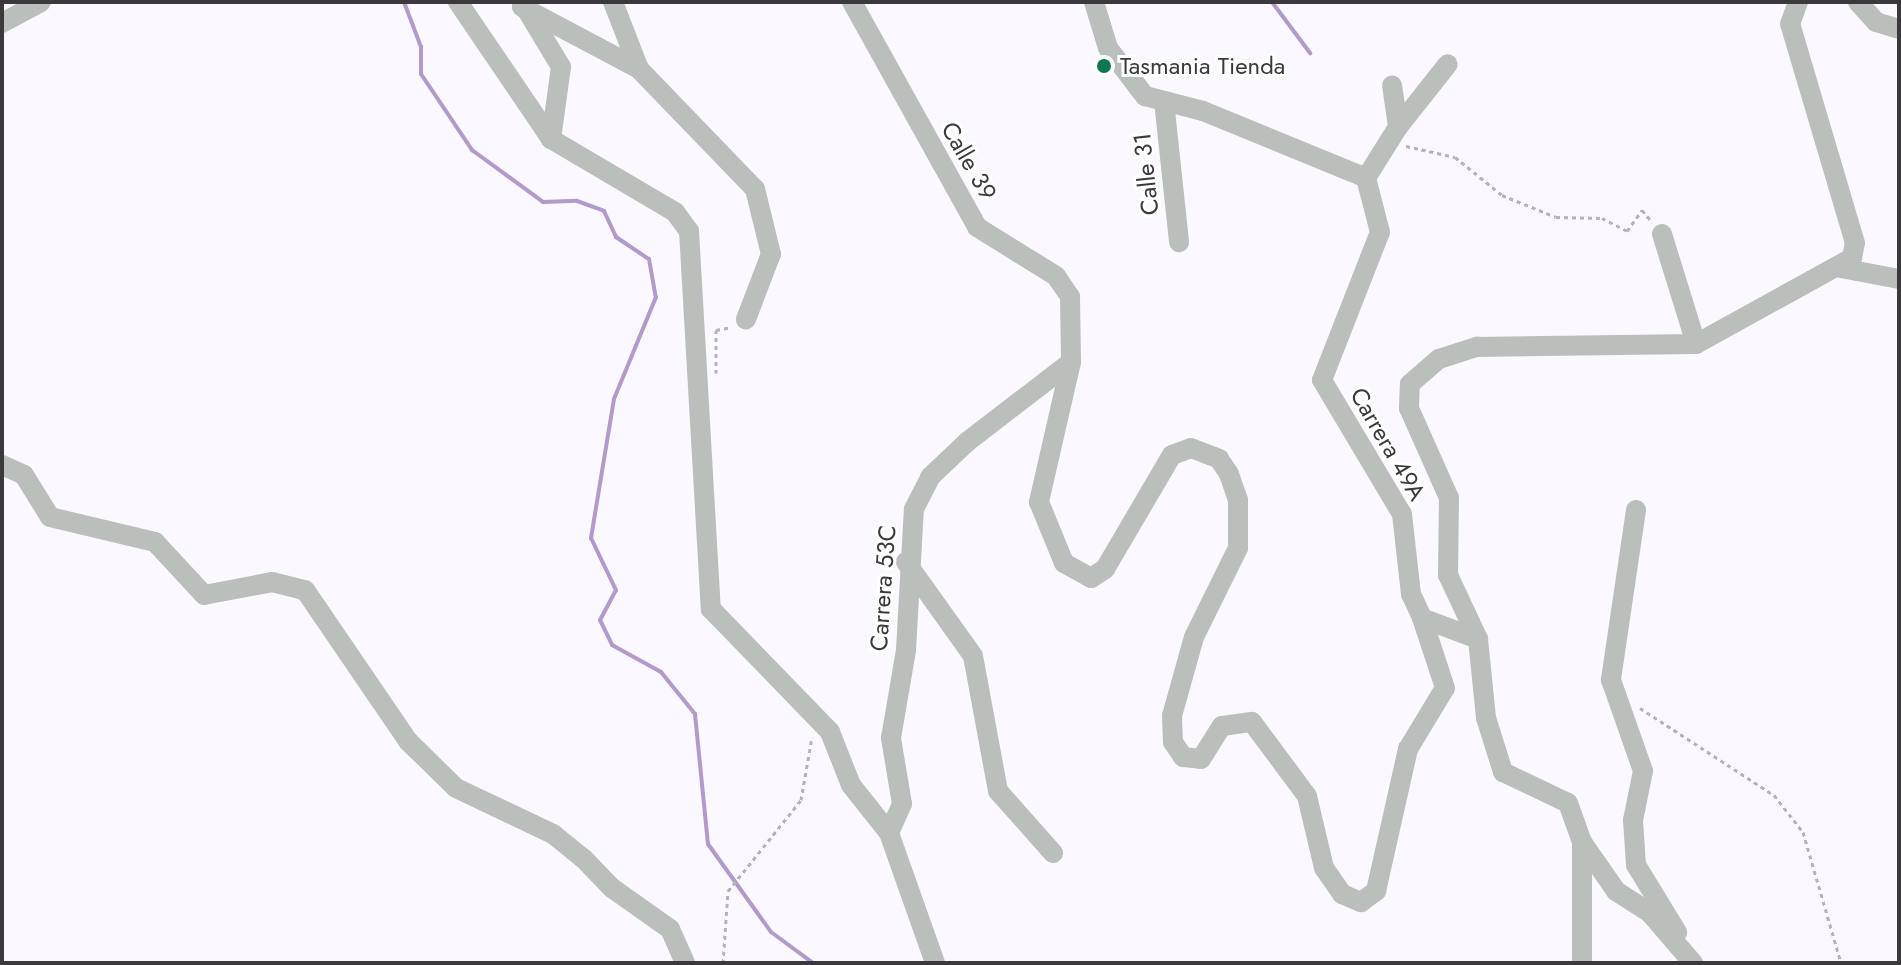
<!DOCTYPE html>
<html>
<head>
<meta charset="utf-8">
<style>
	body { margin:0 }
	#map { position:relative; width:1901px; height:965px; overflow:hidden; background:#fcf8ff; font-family:Jost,sans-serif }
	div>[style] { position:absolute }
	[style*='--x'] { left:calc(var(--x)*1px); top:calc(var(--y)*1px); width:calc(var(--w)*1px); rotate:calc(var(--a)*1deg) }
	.stream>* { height:4px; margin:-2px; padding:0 2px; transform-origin:2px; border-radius:2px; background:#b29acb }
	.path>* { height:3px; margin-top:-1.5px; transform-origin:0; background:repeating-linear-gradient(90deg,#b6b2b8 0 4px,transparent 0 8px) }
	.minor>* { height:20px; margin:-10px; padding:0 10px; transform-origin:10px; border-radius:10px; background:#bbbfbc }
	.dots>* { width:22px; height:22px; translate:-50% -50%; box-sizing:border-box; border:4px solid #fff; border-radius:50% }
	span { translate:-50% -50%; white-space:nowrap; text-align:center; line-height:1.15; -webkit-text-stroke:6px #fff; paint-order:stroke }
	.poi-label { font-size:24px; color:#3b393c }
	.left { translate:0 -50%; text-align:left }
	.street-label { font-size:24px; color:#3b393c }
	.frame { position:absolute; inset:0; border:4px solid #3b393c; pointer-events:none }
</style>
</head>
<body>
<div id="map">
	<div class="stream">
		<div style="--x:404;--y:2;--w:48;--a:69.3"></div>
		<div style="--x:421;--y:47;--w:27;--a:90"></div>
		<div style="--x:421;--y:74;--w:92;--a:56.1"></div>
		<div style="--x:472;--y:150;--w:88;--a:36.2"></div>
		<div style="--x:543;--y:202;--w:34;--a:-2"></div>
		<div style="--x:577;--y:201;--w:29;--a:20"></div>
		<div style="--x:604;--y:211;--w:29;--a:65"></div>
		<div style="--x:616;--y:237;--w:40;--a:34"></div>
		<div style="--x:649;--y:259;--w:39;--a:80"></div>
		<div style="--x:656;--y:297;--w:110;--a:112.4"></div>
		<div style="--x:614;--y:399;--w:141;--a:99.4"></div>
		<div style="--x:591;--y:538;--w:58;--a:64.3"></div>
		<div style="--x:616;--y:590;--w:34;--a:118"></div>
		<div style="--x:600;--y:620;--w:28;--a:64"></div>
		<div style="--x:612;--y:645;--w:56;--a:28.9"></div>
		<div style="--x:661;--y:672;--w:54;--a:51"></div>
		<div style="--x:695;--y:714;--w:131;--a:84.3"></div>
		<div style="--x:708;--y:844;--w:108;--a:54.4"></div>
		<div style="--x:771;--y:932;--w:52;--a:36.4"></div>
		<div style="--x:1272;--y:2;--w:64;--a:53.3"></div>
	</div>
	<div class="path">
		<div style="--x:1406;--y:146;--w:50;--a:12.7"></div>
		<div style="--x:1455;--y:157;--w:60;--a:39"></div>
		<div style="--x:1502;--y:195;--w:58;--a:22.2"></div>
		<div style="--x:1556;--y:217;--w:46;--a:1.2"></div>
		<div style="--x:1602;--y:218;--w:28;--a:27"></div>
		<div style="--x:1627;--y:231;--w:26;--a:-54"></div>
		<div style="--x:1642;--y:210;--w:16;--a:50"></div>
		<div style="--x:716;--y:373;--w:43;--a:-90"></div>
		<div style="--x:716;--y:330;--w:16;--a:-11"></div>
		<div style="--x:1640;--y:708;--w:160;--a:33"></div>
		<div style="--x:1774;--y:795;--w:47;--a:51.9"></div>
		<div style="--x:1803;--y:832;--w:136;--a:73.8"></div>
		<div style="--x:723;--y:963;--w:72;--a:-86"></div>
		<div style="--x:728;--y:891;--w:117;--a:-51.3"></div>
		<div style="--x:801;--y:800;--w:64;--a:-80.1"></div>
	</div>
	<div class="minor">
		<div style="--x:458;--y:2;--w:166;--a:55.8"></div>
		<div style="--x:551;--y:139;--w:144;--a:30.5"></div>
		<div style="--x:675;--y:212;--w:24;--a:54"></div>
		<div style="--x:689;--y:231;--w:379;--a:86.7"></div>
		<div style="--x:711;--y:609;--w:171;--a:45.9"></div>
		<div style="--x:830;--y:732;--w:57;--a:68.4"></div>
		<div style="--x:851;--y:785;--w:61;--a:51.6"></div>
		<div style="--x:889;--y:833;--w:138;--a:70.5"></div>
		<div style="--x:522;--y:2;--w:76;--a:59"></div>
		<div style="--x:561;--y:67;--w:73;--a:97.9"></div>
		<div style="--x:613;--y:2;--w:72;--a:68.8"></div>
		<div style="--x:639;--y:69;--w:167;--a:46"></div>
		<div style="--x:755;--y:189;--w:67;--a:76.2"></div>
		<div style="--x:771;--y:254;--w:70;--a:111"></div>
		<div style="--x:852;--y:2;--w:257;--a:60.9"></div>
		<div style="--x:977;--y:227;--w:93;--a:31.8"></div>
		<div style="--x:1056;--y:276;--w:25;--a:56"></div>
		<div style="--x:1070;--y:297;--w:65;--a:89.1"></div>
		<div style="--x:1071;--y:362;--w:144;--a:102.9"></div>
		<div style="--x:1039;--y:502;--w:66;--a:67.7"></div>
		<div style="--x:1064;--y:563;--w:31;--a:29"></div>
		<div style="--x:1091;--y:578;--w:17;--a:-33"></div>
		<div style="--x:1105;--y:569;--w:132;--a:-59.6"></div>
		<div style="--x:1172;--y:455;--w:20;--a:-20"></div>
		<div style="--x:1191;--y:448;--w:30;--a:21"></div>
		<div style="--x:1219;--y:459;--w:18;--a:56"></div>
		<div style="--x:1229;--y:474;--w:28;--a:71"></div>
		<div style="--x:1238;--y:500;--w:48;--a:90"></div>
		<div style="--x:1238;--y:548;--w:99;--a:116.3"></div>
		<div style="--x:1194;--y:637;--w:82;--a:105.6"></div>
		<div style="--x:1172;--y:716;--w:26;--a:88"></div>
		<div style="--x:1173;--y:742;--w:18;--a:56"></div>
		<div style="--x:1183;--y:757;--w:18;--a:6"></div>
		<div style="--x:1201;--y:759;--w:39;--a:-58"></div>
		<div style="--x:1222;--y:726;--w:30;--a:-8"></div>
		<div style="--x:1252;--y:722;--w:92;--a:53.4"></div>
		<div style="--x:1307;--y:796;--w:74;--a:76.7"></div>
		<div style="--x:1324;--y:868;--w:32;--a:55"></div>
		<div style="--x:1342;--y:894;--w:21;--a:23"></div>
		<div style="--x:1361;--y:902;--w:19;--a:-36"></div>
		<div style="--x:1376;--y:891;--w:146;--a:-77.3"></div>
		<div style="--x:1408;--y:749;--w:71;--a:-58.8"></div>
		<div style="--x:1445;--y:688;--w:74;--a:-108.2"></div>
		<div style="--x:1094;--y:2;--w:48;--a:73.1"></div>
		<div style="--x:1108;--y:48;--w:61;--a:52.4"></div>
		<div style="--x:1145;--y:96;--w:60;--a:14.5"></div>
		<div style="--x:1203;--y:111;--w:176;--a:22.3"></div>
		<div style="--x:1366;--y:178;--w:56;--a:75.5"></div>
		<div style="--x:1380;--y:232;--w:159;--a:111.4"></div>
		<div style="--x:1322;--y:380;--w:156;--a:59.2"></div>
		<div style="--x:1402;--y:514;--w:81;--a:83.6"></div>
		<div style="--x:1411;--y:594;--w:26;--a:65"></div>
		<div style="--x:1422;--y:618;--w:60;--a:20.6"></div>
		<div style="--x:1478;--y:639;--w:79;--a:84.2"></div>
		<div style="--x:1486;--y:718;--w:57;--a:72.5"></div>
		<div style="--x:1503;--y:772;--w:72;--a:25.5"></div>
		<div style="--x:1568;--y:803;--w:41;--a:70.3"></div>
		<div style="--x:1582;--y:842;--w:60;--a:55.2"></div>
		<div style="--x:1616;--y:891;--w:40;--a:32.9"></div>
		<div style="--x:1650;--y:913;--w:66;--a:49.3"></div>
		<div style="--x:1858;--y:2;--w:27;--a:48"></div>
		<div style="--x:1876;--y:22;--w:24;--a:17"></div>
		<div style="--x:522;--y:7;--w:132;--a:27.9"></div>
		<div style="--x:2;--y:23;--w:44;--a:-28.3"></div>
		<div style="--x:1164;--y:101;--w:142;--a:83.9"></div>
		<div style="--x:1398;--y:127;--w:80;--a:-51.6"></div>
		<div style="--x:1366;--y:178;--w:60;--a:-57.9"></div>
		<div style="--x:1398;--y:127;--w:42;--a:-98.1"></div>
		<div style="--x:1662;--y:234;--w:115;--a:72.8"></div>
		<div style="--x:1841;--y:268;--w:59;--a:10.7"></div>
		<div style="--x:2;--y:465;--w:24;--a:24"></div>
		<div style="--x:24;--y:475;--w:49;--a:58.2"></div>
		<div style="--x:50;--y:517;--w:108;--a:13.4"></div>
		<div style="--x:155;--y:542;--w:72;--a:47.2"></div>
		<div style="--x:204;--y:595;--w:69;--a:-10.8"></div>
		<div style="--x:272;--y:582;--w:34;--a:14"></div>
		<div style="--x:305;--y:590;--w:183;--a:55.7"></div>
		<div style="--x:408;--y:741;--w:67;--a:44.4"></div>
		<div style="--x:456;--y:788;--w:107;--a:25.4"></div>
		<div style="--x:553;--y:834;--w:38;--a:39"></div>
		<div style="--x:583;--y:858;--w:42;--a:46"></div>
		<div style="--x:612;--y:888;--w:71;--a:35.3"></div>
		<div style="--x:670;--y:929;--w:37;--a:66"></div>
		<div style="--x:1636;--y:510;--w:172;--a:98.4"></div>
		<div style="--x:1611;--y:680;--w:96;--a:70.6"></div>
		<div style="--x:1643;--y:771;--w:50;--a:101.5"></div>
		<div style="--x:1633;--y:820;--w:45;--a:86.2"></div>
		<div style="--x:1636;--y:865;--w:79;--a:58.5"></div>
		<div style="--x:906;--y:562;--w:115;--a:54.5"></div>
		<div style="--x:973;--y:656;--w:137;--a:79.5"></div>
		<div style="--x:998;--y:791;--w:83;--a:48.4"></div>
		<div style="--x:1478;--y:639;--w:71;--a:-115.1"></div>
		<div style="--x:1448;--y:575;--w:77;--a:-89.3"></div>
		<div style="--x:1449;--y:498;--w:98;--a:-114"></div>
		<div style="--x:1409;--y:408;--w:24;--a:-88"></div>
		<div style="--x:1410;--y:384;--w:38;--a:-41"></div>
		<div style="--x:1439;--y:359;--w:40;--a:-18"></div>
		<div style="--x:1477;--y:347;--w:219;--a:-0.8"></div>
		<div style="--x:1696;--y:344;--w:178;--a:-28.9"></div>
		<div style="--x:1852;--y:258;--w:15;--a:-79"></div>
		<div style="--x:1855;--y:243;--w:228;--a:-106.5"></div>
		<div style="--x:1790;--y:24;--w:23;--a:-70"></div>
		<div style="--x:889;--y:833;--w:32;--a:-66"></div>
		<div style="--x:902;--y:804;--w:67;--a:-99.5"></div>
		<div style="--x:891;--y:738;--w:89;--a:-80.3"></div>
		<div style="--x:906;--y:650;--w:141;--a:-86.8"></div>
		<div style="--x:914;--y:509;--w:36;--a:-63"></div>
		<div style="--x:930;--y:477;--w:51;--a:-43.4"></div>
		<div style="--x:967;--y:442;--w:131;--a:-37.6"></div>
		<div style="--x:1582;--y:842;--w:121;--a:90"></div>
	</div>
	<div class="dots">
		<div style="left:1104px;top:66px;background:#0d7751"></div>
	</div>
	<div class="poi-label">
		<span class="left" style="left:1120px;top:66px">Tasmania Tienda</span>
	</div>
	<div class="street-label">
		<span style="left:969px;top:161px;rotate:60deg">Calle 39</span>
		<span style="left:1146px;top:174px;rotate:-96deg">Calle 31</span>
		<span style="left:1388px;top:444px;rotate:60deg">Carrera 49A</span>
		<span style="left:883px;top:588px;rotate:-86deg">Carrera 53C</span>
	</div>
	<div class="frame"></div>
</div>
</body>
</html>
